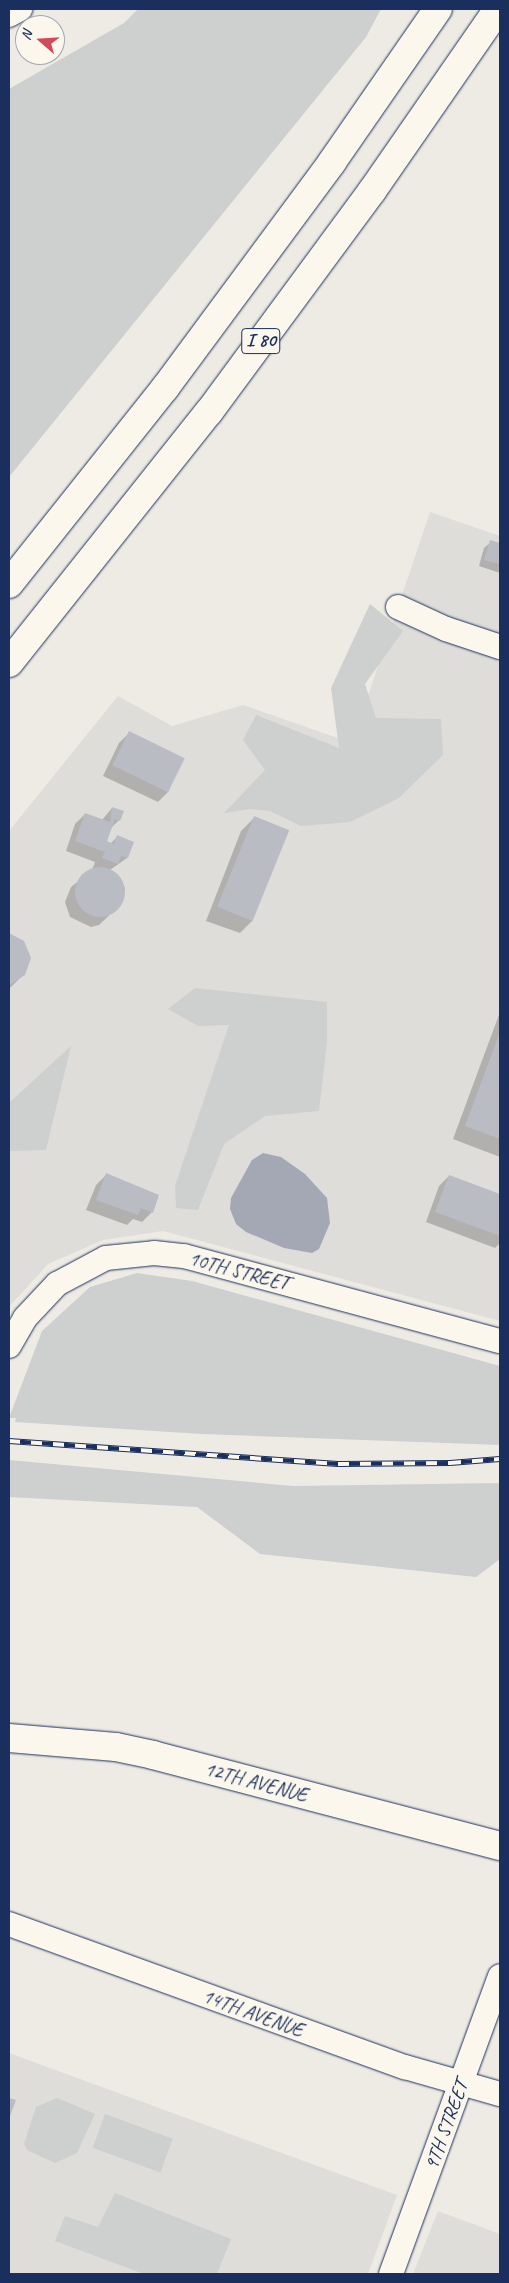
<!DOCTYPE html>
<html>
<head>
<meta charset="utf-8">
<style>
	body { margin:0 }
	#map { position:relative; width:509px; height:2283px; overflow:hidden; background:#eeebe4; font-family:Caveat,sans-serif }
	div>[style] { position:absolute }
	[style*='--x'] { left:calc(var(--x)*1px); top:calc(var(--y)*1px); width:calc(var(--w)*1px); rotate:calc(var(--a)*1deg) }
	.built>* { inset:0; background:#deddda }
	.green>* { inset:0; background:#cecfcf; transform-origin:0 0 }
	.water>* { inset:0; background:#a3a8b4 }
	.shadow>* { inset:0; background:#0003 }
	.building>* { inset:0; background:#b9bcc3; transform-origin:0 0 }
	.round { border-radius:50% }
	.roads { filter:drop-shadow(0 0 1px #1b2f5e) drop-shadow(0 0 1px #1b2f5e) }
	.minor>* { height:24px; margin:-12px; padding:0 12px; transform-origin:12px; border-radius:12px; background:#fbf7ec }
	.major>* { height:28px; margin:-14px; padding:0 14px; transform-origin:14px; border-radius:14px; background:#fbf7ec }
	.highway>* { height:28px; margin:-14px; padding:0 14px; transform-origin:14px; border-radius:14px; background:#fbf7ec }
	.rail>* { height:5.5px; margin-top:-2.75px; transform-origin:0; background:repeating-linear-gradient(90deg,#fbf7ec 0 11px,#1b2f5e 0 22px); box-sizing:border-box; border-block:1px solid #1b2f5e }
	span { translate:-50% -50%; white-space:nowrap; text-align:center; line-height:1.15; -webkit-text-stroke:5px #fbf7ec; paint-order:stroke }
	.shield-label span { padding:1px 4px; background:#fbf7ec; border:1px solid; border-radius:4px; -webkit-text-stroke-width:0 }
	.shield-label { font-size:19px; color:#1b2f5e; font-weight:700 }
	.street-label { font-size:20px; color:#1b2f5e }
	.frame { position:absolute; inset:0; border:10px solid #1b2f5e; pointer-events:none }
	.north { position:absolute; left:15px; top:15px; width:50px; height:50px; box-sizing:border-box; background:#fbf7ec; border:1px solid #a1a7b3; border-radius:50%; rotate:289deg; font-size:14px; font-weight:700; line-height:20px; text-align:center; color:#1b2f5e }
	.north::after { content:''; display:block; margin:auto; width:18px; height:22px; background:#d1495b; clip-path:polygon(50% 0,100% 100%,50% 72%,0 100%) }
</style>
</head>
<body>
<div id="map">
	<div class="built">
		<div style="clip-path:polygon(430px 512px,500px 536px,500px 1321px,163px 1231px,103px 1240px,48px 1264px,9px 1307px,9px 831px,118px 696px,172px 726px,243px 705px,352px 743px)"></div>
		<div style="clip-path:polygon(9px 2053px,397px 2195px,368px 2274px,9px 2274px)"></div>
		<div style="clip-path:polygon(438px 2211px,500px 2234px,500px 2274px,413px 2274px)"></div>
	</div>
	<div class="green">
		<div style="clip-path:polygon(138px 9px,381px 9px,366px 37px,9px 477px,9px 89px,124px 23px)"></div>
		<div style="clip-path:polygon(370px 604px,403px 631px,365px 684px,376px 718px,441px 719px,443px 755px,399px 798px,350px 822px,301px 826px,270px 811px,250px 809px,224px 813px,265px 770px,243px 740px,256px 715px,339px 748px,331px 688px)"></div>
		<div style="clip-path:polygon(195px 988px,327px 1002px,327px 1042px,319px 1111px,265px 1116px,224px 1144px,198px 1210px,176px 1208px,175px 1186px,229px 1025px,198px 1026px,168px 1009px)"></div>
		<div style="clip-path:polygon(71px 1046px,46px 1150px,9px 1151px,9px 1103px)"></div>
		<div style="clip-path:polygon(137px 1273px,192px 1281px,500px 1366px,500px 1445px,201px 1434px,15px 1422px,16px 1418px,9px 1418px,42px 1331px,90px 1287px)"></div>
		<div style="clip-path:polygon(9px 1460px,293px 1486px,500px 1483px,500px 1559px,476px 1577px,260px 1554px,197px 1507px,9px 1497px)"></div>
		<div style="clip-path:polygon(57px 2098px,95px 2114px,77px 2153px,55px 2163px,27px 2150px,24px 2144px,36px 2107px)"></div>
		<div style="left:105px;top:2114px;width:72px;height:36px;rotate:20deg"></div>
		<div style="clip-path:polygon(115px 2193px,231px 2239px,217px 2274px,144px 2274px,55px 2241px,65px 2216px,98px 2227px)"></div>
	</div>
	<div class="water">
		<div style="clip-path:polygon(263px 1153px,281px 1157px,305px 1174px,327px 1198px,330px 1223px,319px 1249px,312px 1253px,284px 1248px,246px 1232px,236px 1224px,230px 1209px,231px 1198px,252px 1160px)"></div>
	</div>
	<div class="shadow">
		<div style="clip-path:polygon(491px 542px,500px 544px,500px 573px,479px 566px,484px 548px)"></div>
		<div style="clip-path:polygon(129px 733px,183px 758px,168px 792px,158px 802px,103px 776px,119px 743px)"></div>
		<div style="clip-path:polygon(112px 808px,119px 820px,109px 830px,105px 842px,110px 844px,117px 837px,127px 858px,110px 870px,117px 874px,125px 888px,121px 904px,99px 925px,91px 927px,70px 917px,65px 902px,71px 887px,92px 870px,95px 862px,66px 851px,75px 824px,85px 814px,102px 820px)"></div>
		<div style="clip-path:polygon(254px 818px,253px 920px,240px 933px,206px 921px,241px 831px)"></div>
		<div style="clip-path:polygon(9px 934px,23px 942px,24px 974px,9px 989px)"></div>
		<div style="clip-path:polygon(500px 1012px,500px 1157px,453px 1139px)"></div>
		<div style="clip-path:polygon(106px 1175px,152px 1212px,142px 1222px,133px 1219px,127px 1225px,86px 1210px,96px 1185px)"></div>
		<div style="clip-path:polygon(449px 1176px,500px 1195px,500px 1243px,495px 1248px,426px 1222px,439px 1186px)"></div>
	</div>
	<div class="building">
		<div style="clip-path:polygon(490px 540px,500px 543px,500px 564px,484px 560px)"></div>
		<div style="left:129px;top:731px;width:62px;height:38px;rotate:26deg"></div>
		<div style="clip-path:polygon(112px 807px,124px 811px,120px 821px,115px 819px,107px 841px,114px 844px,117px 835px,134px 842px,128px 858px,121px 856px,118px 864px,102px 858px,105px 852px,75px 841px,85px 813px,110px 822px)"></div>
		<div style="left:254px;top:816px;width:38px;height:98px;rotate:22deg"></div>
		<div class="round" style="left:75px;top:867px;width:50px;height:50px"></div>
		<div style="clip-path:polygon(9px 933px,24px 941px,31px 958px,25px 975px,9px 985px)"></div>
		<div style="clip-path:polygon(500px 1032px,500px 1139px,465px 1126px)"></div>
		<div style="clip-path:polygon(106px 1173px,159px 1195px,153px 1213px,141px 1208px,138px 1215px,96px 1200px)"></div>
		<div style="clip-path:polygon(449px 1175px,500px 1194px,500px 1236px,435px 1212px)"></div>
		<div style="clip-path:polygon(9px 2098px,16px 2100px,9px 2119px)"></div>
	</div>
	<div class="roads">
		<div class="minor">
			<div style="--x:9;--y:15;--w:13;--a:-29"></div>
			<div style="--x:398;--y:607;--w:53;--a:24.6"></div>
			<div style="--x:446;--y:629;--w:57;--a:18.4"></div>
			<div style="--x:9;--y:1346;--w:32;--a:-60"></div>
			<div style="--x:25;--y:1318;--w:47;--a:-46.7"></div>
			<div style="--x:57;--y:1284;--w:55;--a:-28"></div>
			<div style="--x:106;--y:1258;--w:48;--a:-5.9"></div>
			<div style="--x:154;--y:1253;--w:30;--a:6"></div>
			<div style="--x:184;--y:1256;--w:327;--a:15.1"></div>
			<div style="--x:9;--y:1924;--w:421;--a:19.9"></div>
			<div style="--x:405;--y:2067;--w:99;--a:15.9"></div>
			<div style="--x:391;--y:2274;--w:317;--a:-69.9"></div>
		</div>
		<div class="major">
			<div style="--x:9;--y:1738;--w:107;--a:4.8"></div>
			<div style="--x:116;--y:1747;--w:38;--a:12"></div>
			<div style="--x:153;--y:1755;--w:359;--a:14.7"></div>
		</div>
		<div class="highway">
			<div style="--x:9;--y:584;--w:251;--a:-51.5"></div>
			<div style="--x:165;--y:388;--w:281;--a:-53.5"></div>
			<div style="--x:332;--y:162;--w:186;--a:-55.3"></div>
			<div style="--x:9;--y:663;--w:321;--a:-51.5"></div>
			<div style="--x:209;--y:412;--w:275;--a:-53.6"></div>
			<div style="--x:372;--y:191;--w:221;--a:-55.3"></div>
		</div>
	</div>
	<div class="rail">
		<div style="--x:9;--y:1441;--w:330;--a:4"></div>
		<div style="--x:338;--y:1464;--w:112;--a:-0.5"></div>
		<div style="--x:450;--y:1463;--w:50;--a:-4.6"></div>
	</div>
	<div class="shield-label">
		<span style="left:261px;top:341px">I 80</span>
	</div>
	<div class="street-label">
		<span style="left:239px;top:1271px;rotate:15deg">10TH STREET</span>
		<span style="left:256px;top:1782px;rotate:15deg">12TH AVENUE</span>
		<span style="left:253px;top:2013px;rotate:20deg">14TH AVENUE</span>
		<span style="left:446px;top:2125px;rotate:-70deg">9TH STREET</span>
	</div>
	<div class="frame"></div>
	<div class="north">N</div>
</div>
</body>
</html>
